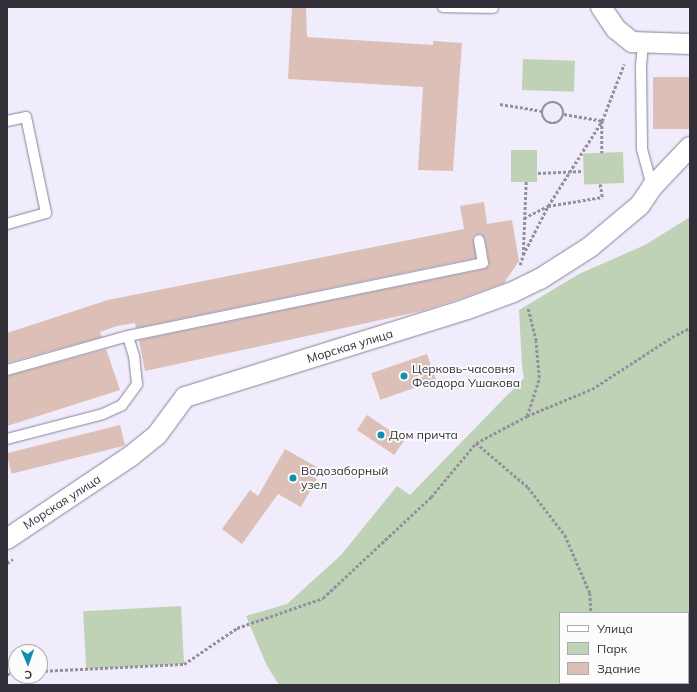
<!DOCTYPE html>
<html>
<head>
<meta charset="utf-8">
<style>
	body { margin:0 }
	#map { position:relative; width:697px; height:692px; overflow:hidden; background:#f0ecfc; font-family:Mulish,sans-serif }
	div>[style] { position:absolute }
	[style*='--x'] { left:calc(var(--x)*1px); top:calc(var(--y)*1px); width:calc(var(--w)*1px); rotate:calc(var(--a)*1deg) }
	.green>* { inset:0; background:#c0d2b5; transform-origin:0 0 }
	.building>* { inset:0; background:#dcbfb6; transform-origin:0 0 }
	.path>* { height:2.5px; margin-top:-1.25px; transform-origin:0; background:repeating-linear-gradient(90deg,#94919e 0 3px,transparent 0 5px) }
	.path>.ring { margin:-1.25px; padding:0; box-sizing:content-box; background:none; border:2.5px solid #94919e; border-radius:50% }
	.roads { filter:drop-shadow(0 0 1px #878199) drop-shadow(0 0 1px #878199) }
	.lane>* { height:10px; margin:-5px; padding:0 5px; transform-origin:5px; border-radius:5px; background:#fff }
	.street>* { height:20px; margin:-10px; padding:0 10px; transform-origin:10px; border-radius:10px; background:#fff }
	.dots>* { width:11px; height:11px; translate:-50% -50%; box-sizing:border-box; border:2px solid #fcfcfc; border-radius:50% }
	span { translate:-50% -50%; white-space:nowrap; text-align:center; line-height:1.15; -webkit-text-stroke:3.5px #fcfcfc; paint-order:stroke }
	.street-label { font-size:12px; color:#322f39 }
	.poi-label { font-size:12px; color:#322f39 }
	.left { translate:0 -50%; text-align:left }
	.frame { position:absolute; inset:0; border:8px solid #322f39; pointer-events:none }
	.legend { position:absolute; left:559px; top:612px; width:130px; height:72px; box-sizing:border-box; background:#fcfcfc; border:1px solid #abaaae; margin:0; padding:5px 7px; list-style:none; font-size:12px; color:#322f39 }
	.legend li { display:flex; align-items:center; gap:8px; height:20px }
	.legend b { width:20px; border:1px solid #abaaae }
	.north { position:absolute; left:8px; top:644px; width:40px; height:40px; box-sizing:border-box; background:#fcfcfc; border:1px solid #abaaae; border-radius:50%; rotate:178deg; font-size:11px; font-weight:700; line-height:16px; text-align:center; color:#322f39 }
	.north::after { content:''; display:block; margin:auto; width:14px; height:18px; background:#128dae; clip-path:polygon(50% 0,100% 100%,50% 72%,0 100%) }
</style>
</head>
<body>
<div id="map">
	<div class="green">
		<div style="left:523px;top:59px;width:52px;height:31px;rotate:2deg"></div>
		<div style="left:511px;top:150px;width:26px;height:32px"></div>
		<div style="left:623px;top:152px;width:31px;height:40px;rotate:88deg"></div>
		<div style="clip-path:polygon(evenodd,690px 217px,690px 685px,279px 685px,266px 664px,246px 616px,287px 604px,341px 555px,397px 486px,410px 495px,524px 378px,522px 366px,519px 310px,579px 274px,645px 245px,690px 217px,560px 613px,688px 613px,688px 683px,560px 683px,560px 613px)"></div>
		<div style="left:181px;top:606px;width:58px;height:98px;rotate:87deg"></div>
	</div>
	<div class="building">
		<div style="clip-path:polygon(292px 7px,306px 7px,307px 37px,433px 45px,433px 41px,462px 43px,453px 171px,418px 170px,423px 87px,288px 79px)"></div>
		<div style="left:690px;top:77px;width:52px;height:37px;rotate:90deg"></div>
		<div style="clip-path:polygon(484px 202px,487px 224px,512px 220px,519px 261px,504px 283px,463px 298px,422px 311px,145px 371px,139px 340px,484px 269px,489px 266px,489px 262px,485px 239px,481px 234px,475px 235px,473px 238px,476px 258px,136px 328px,135px 323px,117px 326px,100px 332px,102px 337px,7px 363px,7px 333px,108px 300px,464px 229px,460px 206px)"></div>
		<div style="clip-path:polygon(106px 349px,120px 390px,7px 426px,7px 376px)"></div>
		<div style="left:427px;top:354px;width:28px;height:59px;rotate:71deg"></div>
		<div style="left:367px;top:415px;width:45px;height:18px;rotate:34deg"></div>
		<div style="left:120px;top:425px;width:21px;height:117px;rotate:76deg"></div>
		<div style="clip-path:polygon(285px 449px,322px 470px,301px 507px,278px 494px,242px 544px,222px 529px,250px 490px,258px 496px)"></div>
	</div>
	<div class="path">
		<div class="ring" style="left:542px;top:102px;width:19.5px;height:19.5px"></div>
		<div style="--x:500;--y:104;--w:43;--a:9.5"></div>
		<div style="--x:564;--y:114;--w:39;--a:10"></div>
		<div style="--x:602;--y:121;--w:32;--a:90"></div>
		<div style="--x:538;--y:173;--w:45;--a:-2.5"></div>
		<div style="--x:524;--y:218;--w:27;--a:-27"></div>
		<div style="--x:548;--y:206;--w:55;--a:-9.5"></div>
		<div style="--x:602;--y:197;--w:13;--a:-99"></div>
		<div style="--x:523;--y:255;--w:74;--a:-87.7"></div>
		<div style="--x:520;--y:265;--w:10;--a:-73"></div>
		<div style="--x:523;--y:255;--w:55;--a:-63"></div>
		<div style="--x:548;--y:206;--w:101;--a:-57.6"></div>
		<div style="--x:602;--y:121;--w:61;--a:-68.9"></div>
		<div style="--x:527;--y:416;--w:40;--a:-72"></div>
		<div style="--x:539;--y:378;--w:37;--a:-95"></div>
		<div style="--x:536;--y:341;--w:34;--a:-104"></div>
		<div style="--x:476;--y:443;--w:68;--a:40.2"></div>
		<div style="--x:528;--y:487;--w:61;--a:52.4"></div>
		<div style="--x:565;--y:535;--w:63;--a:66.7"></div>
		<div style="--x:590;--y:593;--w:20;--a:87"></div>
		<div style="--x:7;--y:563;--w:7;--a:-34"></div>
		<div style="--x:40;--y:671;--w:144;--a:-2.8"></div>
		<div style="--x:184;--y:664;--w:64;--a:-34.2"></div>
		<div style="--x:237;--y:628;--w:91;--a:-19.2"></div>
		<div style="--x:323;--y:598;--w:148;--a:-43.1"></div>
		<div style="--x:431;--y:497;--w:70;--a:-50.2"></div>
		<div style="--x:476;--y:443;--w:58;--a:-27.9"></div>
		<div style="--x:527;--y:416;--w:70;--a:-22.6"></div>
		<div style="--x:592;--y:389;--w:95;--a:-33"></div>
		<div style="--x:672;--y:337;--w:20;--a:-27"></div>
		<div style="--x:7;--y:674;--w:9;--a:-6"></div>
		<div style="--x:593;--y:683;--w:2;--a:90"></div>
	</div>
	<div class="roads">
		<div class="lane">
			<div style="--x:443;--y:7;--w:50;--a:1.1"></div>
			<div style="--x:643;--y:43;--w:22;--a:95"></div>
			<div style="--x:641;--y:65;--w:84;--a:89.3"></div>
			<div style="--x:642;--y:149;--w:39;--a:75"></div>
			<div style="--x:7;--y:121;--w:19;--a:-12"></div>
			<div style="--x:26;--y:117;--w:98;--a:78.2"></div>
			<div style="--x:46;--y:213;--w:41;--a:164.2"></div>
			<div style="--x:7;--y:370;--w:126;--a:-15.7"></div>
			<div style="--x:7;--y:439;--w:99;--a:-14.6"></div>
			<div style="--x:103;--y:414;--w:21;--a:-25"></div>
			<div style="--x:122;--y:405;--w:26;--a:-54"></div>
			<div style="--x:137;--y:384;--w:28;--a:-96"></div>
			<div style="--x:134;--y:356;--w:21;--a:-107"></div>
			<div style="--x:128;--y:336;--w:362;--a:-11.6"></div>
			<div style="--x:483;--y:263;--w:23;--a:-100"></div>
		</div>
		<div class="street">
			<div style="--x:601;--y:7;--w:27;--a:56"></div>
			<div style="--x:616;--y:29;--w:21;--a:39"></div>
			<div style="--x:632;--y:42;--w:58;--a:2"></div>
			<div style="--x:7;--y:539;--w:149;--a:-33.8"></div>
			<div style="--x:131;--y:456;--w:33;--a:-39"></div>
			<div style="--x:157;--y:435;--w:47;--a:-53.6"></div>
			<div style="--x:185;--y:397;--w:295;--a:-17.3"></div>
			<div style="--x:467;--y:309;--w:49;--a:-20.3"></div>
			<div style="--x:513;--y:292;--w:30;--a:-26"></div>
			<div style="--x:540;--y:279;--w:59;--a:-32.6"></div>
			<div style="--x:590;--y:247;--w:65;--a:-40"></div>
			<div style="--x:640;--y:205;--w:22;--a:-56"></div>
			<div style="--x:652;--y:187;--w:55;--a:-46.5"></div>
		</div>
	</div>
	<div class="dots">
		<div style="left:404px;top:376px;background:#128dae"></div>
		<div style="left:381px;top:435px;background:#128dae"></div>
		<div style="left:293px;top:478px;background:#128dae"></div>
	</div>
	<div class="street-label">
		<span style="left:350px;top:346px;rotate:-17deg">Морская улица</span>
		<span style="left:62px;top:502px;rotate:-33deg">Морская улица</span>
	</div>
	<div class="poi-label">
		<span class="left" style="left:412px;top:376px">Церковь-часовня<br>Феодора Ушакова</span>
		<span class="left" style="left:389px;top:435px">Дом причта</span>
		<span class="left" style="left:301px;top:478px">Водозаборный<br>узел</span>
	</div>
	<div class="frame"></div>
	<ul class="legend">
	<li><b style="height:5px;background:#fff"></b>Улица</li>
	<li><b style="height:11px;background:#c0d2b5"></b>Парк</li>
	<li><b style="height:11px;background:#dcbfb6"></b>Здание</li>
	</ul>
	<div class="north">С</div>
</div>
</body>
</html>
